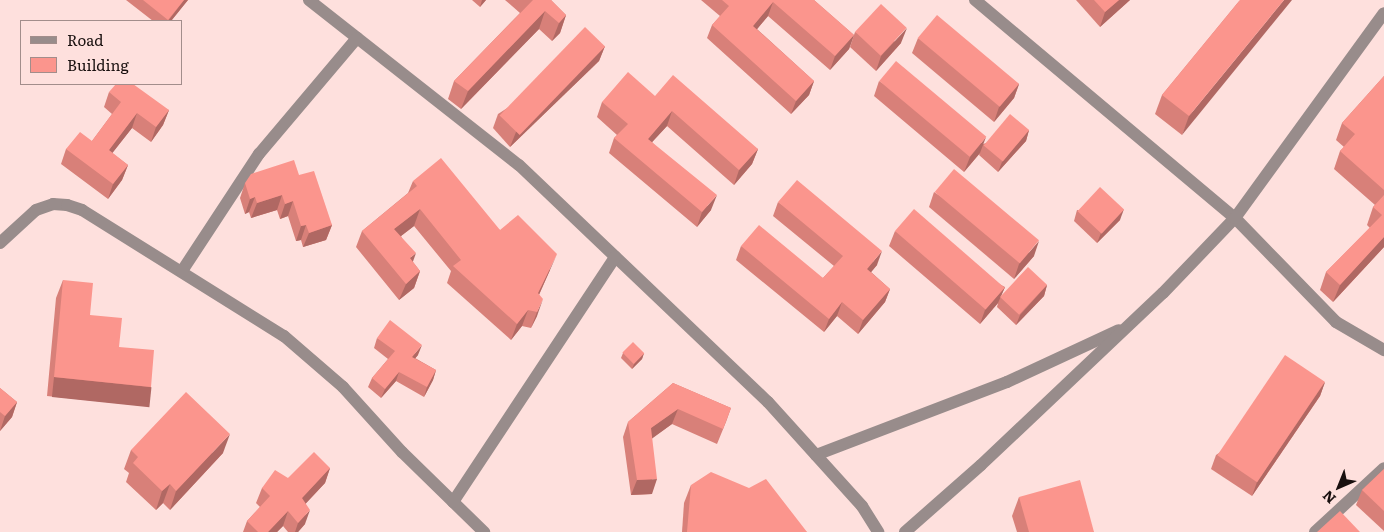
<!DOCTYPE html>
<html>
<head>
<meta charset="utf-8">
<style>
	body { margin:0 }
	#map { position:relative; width:1384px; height:532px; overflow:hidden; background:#fee0dd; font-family:Literata,serif }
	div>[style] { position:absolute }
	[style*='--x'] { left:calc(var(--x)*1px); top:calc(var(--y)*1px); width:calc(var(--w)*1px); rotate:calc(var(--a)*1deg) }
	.street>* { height:12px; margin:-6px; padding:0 6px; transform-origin:6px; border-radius:6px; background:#988c8b }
	.wall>* { inset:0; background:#d88079 }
	.shaded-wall>* { inset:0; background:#b06863; transform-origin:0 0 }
	.building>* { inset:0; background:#fb958d; transform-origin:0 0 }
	span { translate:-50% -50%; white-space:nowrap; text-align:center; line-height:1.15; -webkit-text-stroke:4px #fee0dd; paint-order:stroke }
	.legend { position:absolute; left:20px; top:20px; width:162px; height:65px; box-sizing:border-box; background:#fee0dd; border:1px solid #a28d8b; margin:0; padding:6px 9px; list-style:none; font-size:15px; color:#19100f }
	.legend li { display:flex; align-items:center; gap:10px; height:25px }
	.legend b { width:25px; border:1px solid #a28d8b }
	.north { position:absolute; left:1314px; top:462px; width:50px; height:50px; -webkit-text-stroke:4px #fee0dd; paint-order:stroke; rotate:224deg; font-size:14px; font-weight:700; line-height:20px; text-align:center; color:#19100f }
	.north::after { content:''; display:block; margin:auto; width:18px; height:22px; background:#19100f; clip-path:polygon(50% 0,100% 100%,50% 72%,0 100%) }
</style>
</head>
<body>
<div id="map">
	<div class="street">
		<div style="--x:309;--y:0;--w:267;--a:38.2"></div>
		<div style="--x:519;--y:165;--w:344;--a:43.6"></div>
		<div style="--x:768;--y:402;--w:140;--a:47.9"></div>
		<div style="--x:862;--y:506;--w:31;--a:58"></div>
		<div style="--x:975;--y:0;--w:339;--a:40"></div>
		<div style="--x:1235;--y:218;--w:145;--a:45.8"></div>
		<div style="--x:1336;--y:322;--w:56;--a:30.3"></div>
		<div style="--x:0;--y:243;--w:49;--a:-42.5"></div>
		<div style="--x:36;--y:210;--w:18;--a:-19"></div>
		<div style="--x:53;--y:204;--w:14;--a:4"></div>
		<div style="--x:67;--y:205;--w:16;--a:18"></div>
		<div style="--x:82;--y:210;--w:238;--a:32"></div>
		<div style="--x:284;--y:336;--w:78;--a:40.8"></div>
		<div style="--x:343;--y:387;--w:88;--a:47.8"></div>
		<div style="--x:402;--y:452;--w:115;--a:44.3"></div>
		<div style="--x:182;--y:271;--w:140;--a:-56.7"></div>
		<div style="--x:259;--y:154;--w:152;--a:-49.8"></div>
		<div style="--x:816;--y:455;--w:204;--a:-20.9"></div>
		<div style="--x:1007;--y:382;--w:123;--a:-24.9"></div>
		<div style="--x:453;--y:502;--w:294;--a:-56.5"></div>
		<div style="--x:905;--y:532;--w:101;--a:-41.4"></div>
		<div style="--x:981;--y:465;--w:250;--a:-43.4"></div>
		<div style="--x:1163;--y:293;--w:104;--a:-46.2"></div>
		<div style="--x:1235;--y:218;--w:253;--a:-54"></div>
		<div style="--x:1315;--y:532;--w:94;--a:-42.8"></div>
	</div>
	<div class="wall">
		<div style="clip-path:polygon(126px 0,188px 0,171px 21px,153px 21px)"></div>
		<div style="clip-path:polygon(472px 0,486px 0,480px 7px)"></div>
		<div style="clip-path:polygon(505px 0,551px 0,566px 15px,560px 33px,552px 41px,539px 29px,461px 109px,448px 99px,454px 81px,520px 13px)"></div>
		<div style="clip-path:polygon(701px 0,814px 0,854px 35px,849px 49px,830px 70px,768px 16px,757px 29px,814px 81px,809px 95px,791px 114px,707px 38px,712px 25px,720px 16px)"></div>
		<div style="clip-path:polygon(1076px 0,1130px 0,1100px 27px)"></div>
		<div style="clip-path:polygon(1240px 0,1182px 135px,1155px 114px,1162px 95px)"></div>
		<div style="clip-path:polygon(855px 32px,901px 43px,876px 71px,850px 47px)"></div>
		<div style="clip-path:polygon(918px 38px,1019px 84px,1014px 98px,994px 122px,912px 53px)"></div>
		<div style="clip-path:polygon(605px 46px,599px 61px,510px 147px,493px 128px,498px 114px)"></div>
		<div style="clip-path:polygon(1384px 76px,1384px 247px,1333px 302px,1320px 290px,1326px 272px,1370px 228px,1367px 225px,1373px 207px,1375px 205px,1334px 169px,1340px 151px,1344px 147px,1336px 140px,1342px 123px)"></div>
		<div style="clip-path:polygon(879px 81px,983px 144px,1029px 130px,1026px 141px,998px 172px,979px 155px,980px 153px,964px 172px,874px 96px)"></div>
		<div style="clip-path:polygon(109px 92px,169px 110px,163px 125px,151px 142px,132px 128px,112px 153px,128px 165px,122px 180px,108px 199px,61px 164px,66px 149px,92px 141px,112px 114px,104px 107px)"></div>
		<div style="clip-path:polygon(655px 96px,758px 149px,752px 164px,734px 185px,667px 126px,652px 142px,711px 210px,697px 227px,609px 153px,614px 138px,617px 135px,597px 117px,602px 102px)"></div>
		<div style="clip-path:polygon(299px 175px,332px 225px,326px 240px,303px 247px,301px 240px,296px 241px,288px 216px,280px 219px,277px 210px,251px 218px,249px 212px,245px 214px,240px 198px,245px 183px)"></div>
		<div style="clip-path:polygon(413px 181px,500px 230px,550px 270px,539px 295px,537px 316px,531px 328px,522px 326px,511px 340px,447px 283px,451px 271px,414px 226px,401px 236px,413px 262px,420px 271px,414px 288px,399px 300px,356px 247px,362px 231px,408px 193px)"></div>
		<div style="clip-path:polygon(934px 192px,1034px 256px,1014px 279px,929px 207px)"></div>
		<div style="clip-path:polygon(778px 202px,877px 265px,871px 272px,890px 289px,885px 302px,858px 334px,837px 316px,824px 332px,736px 260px,741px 246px,823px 278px,834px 266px,773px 216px)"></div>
		<div style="clip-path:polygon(1077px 210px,1120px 220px,1097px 243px,1074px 221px)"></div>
		<div style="clip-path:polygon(895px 231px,1005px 287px,1001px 296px,1047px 285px,1044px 296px,1016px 325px,997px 307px,998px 303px,980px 324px,889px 246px)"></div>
		<div style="clip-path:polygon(63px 280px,90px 315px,119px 347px,151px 387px,144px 406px,47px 396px,56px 298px)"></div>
		<div style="clip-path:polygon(377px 338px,418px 355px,415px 358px,436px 370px,433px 380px,424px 397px,396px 381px,381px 398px,368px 387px,372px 378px,388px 359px,374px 348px)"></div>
		<div style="clip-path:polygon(623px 353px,644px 353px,642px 359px,632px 369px,621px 358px)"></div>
		<div style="clip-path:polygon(1325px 382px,1320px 396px,1252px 496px,1211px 469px,1216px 455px)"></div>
		<div style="clip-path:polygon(673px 383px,731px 408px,726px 422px,717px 444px,672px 424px,652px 438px,652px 494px,631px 495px,623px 437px,628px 422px)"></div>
		<div style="clip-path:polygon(0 388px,17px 402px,12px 417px,0 431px)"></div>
		<div style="clip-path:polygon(131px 450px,223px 453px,170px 510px,163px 503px,156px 510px,126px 482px,129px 473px,124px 469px)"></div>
		<div style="clip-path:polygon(330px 468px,325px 483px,306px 503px,305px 524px,298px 532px,288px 532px,283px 526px,277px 532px,243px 532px,247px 521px,260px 507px,256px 503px,262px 488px,288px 478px)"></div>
		<div style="clip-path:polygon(1384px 469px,1384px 531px,1356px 505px,1362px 490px)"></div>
		<div style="clip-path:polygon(691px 485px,807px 532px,682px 532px,684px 503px)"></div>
		<div style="clip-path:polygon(1019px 497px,1094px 532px,1017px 532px,1012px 516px)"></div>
	</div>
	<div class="shaded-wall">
		<div style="clip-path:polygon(184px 0,188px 0,171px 21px,168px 21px)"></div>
		<div style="clip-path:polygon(482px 0,486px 0,480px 7px)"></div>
		<div style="clip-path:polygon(1119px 0,1130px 0,1100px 27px,1105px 12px)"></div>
		<div style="clip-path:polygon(1284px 0,1292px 0,1182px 135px,1189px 116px)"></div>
		<div style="clip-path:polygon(773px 2px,768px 16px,748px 40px,753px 26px)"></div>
		<div style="clip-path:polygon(545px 11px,539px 29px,461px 109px,468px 91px)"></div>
		<div style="clip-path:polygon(566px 15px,560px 33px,552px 41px,559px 23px)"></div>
		<div style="clip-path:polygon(907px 28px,901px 43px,876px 71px,881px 56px)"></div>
		<div style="clip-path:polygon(854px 35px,849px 49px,830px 70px,835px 56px)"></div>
		<div style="clip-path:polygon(605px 46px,599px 61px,510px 147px,516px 132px)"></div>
		<div style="clip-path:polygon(814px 81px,809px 95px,791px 114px,796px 101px)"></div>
		<div style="clip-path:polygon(1019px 84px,1014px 98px,994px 122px,999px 107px)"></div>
		<div style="clip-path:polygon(169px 110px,163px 125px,151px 142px,156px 127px)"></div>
		<div style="clip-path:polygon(672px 111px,667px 126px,642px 153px,648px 139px)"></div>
		<div style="clip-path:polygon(137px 113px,132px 128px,103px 165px,109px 150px)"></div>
		<div style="clip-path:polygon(1029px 130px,1026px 141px,998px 172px,1002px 162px)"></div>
		<div style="clip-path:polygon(986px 137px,980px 153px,964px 172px,970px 157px)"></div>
		<div style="clip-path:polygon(758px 149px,752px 164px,734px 185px,739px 170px)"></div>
		<div style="clip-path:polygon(128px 165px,122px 180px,108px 199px,113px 184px)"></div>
		<div style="clip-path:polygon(282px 195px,277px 210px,251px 218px,257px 203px)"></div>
		<div style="clip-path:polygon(717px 195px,711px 210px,697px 227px,702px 212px)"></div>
		<div style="clip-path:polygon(255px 197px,249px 212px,245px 214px,250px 199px)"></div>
		<div style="clip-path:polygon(293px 201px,288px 216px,280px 219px,285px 204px)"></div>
		<div style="clip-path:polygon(420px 209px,414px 226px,388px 246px,394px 229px)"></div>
		<div style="clip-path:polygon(1124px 209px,1120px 220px,1097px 243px,1101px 233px)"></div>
		<div style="clip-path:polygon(306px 225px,301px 240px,296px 241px,301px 226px)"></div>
		<div style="clip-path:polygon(332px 225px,326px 240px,303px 247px,309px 233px)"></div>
		<div style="clip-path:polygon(1384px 237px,1384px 247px,1333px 302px,1340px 285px)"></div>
		<div style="clip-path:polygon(1039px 241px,1034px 256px,1014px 279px,1019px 264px)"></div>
		<div style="clip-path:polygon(882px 251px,877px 265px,862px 283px,867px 269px)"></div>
		<div style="clip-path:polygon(416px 253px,410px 270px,410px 258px)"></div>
		<div style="clip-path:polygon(557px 254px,550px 270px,532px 310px,538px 293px)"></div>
		<div style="clip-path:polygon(420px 271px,414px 288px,399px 300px,406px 284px)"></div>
		<div style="clip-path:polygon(1047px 285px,1044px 296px,1016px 325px,1020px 315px)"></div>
		<div style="clip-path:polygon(1005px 287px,998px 303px,980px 324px,985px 310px)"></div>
		<div style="clip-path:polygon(890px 289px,885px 302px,858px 334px,863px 320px)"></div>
		<div style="clip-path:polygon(543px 299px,537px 316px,531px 328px,537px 312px)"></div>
		<div style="clip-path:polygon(842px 302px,837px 316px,824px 332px,829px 319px)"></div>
		<div style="clip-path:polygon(528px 310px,522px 326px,511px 340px,517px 324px)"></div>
		<div style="clip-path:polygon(422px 345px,418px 355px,409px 366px,412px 357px)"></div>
		<div style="clip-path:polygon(644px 353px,642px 359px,632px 369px,634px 364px)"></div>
		<div style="clip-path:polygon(436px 370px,433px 380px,424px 397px,427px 387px)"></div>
		<div style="clip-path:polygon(399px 372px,396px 381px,381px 398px,385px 389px)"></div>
		<div style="left:54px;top:377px;width:98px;height:20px;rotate:6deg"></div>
		<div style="clip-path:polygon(1325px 382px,1320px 396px,1252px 496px,1257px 482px)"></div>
		<div style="clip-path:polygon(17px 402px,12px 417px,0 431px,5px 416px)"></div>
		<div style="clip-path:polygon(678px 409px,672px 424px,646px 443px,651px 428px)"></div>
		<div style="clip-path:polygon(230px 434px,223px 453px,170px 510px,176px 491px)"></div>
		<div style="clip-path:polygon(330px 468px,325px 483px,297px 513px,302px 498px)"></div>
		<div style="clip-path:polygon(657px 479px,652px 494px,631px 495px,637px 480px)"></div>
		<div style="clip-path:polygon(170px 484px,163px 503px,156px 510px,162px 491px)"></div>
		<div style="clip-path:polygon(310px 510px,305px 524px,298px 532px,295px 532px,298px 523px)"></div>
		<div style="clip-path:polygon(288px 511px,283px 526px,277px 532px,268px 532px)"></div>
	</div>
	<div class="building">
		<div style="clip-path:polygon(143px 0,184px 0,168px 20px)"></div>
		<div style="clip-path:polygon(533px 0,551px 0,566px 15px,559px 23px,545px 11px,468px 91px,454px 81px)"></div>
		<div style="clip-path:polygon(722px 0,814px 0,854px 35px,835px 56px,773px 2px,753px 26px,814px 81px,796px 101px,712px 25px,729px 6px)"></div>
		<div style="clip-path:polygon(1094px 0,1119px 0,1105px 12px)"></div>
		<div style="clip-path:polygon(1240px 0,1284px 0,1189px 116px,1162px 95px)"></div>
		<div style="left:881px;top:4px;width:35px;height:38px;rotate:43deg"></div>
		<div style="left:937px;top:15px;width:107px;height:30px;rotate:40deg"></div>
		<div style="left:585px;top:27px;width:28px;height:123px;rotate:44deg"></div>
		<div style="left:896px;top:61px;width:118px;height:26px;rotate:40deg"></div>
		<div style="clip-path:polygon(628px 72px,655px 96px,673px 75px,758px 149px,739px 170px,672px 111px,648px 139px,717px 195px,702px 212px,614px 138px,628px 124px,602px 102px)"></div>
		<div style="clip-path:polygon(1384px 76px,1384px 190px,1340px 151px,1355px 134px,1342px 123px)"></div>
		<div style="clip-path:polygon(116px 84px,133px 84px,169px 110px,156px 127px,137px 113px,109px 150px,128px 165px,113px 184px,66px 149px,80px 132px,92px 141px,121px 102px,109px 92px)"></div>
		<div style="left:1010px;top:114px;width:25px;height:41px;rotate:40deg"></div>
		<div style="clip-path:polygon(441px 158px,500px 230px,518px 215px,557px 254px,538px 293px,543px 299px,537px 312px,528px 310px,517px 324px,453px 266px,461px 260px,420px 209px,394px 229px,416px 253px,410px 258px,420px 271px,406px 284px,362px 231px,417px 186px,413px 181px)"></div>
		<div style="clip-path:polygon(294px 160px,299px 175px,314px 171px,332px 225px,309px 233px,306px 225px,301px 226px,293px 201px,285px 204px,282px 195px,257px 203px,255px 197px,250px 199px,245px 183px,251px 174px)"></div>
		<div style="left:954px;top:169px;width:111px;height:30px;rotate:40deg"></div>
		<div style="clip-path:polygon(797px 180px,882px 251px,867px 269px,890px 289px,863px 320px,842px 302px,829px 319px,741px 246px,759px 225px,823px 278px,843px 256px,778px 202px)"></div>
		<div style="left:1100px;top:187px;width:33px;height:33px;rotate:43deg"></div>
		<div style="clip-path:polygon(1384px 195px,1384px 237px,1340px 285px,1326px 272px,1382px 215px,1373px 207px)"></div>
		<div style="left:914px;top:209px;width:120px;height:29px;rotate:41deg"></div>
		<div style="left:1028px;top:267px;width:26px;height:41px;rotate:43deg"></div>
		<div style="clip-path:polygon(63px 280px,93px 283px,90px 315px,122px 318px,119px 347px,154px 350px,151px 387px,54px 377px)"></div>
		<div style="clip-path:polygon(390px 320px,422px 345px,412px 357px,436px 370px,427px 387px,399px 372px,385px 389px,372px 378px,395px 351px,377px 338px)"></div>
		<div style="left:633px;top:342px;width:16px;height:15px;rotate:45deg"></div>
		<div style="left:1285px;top:355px;width:48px;height:121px;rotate:34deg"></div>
		<div style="clip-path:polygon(673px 383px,731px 408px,723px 429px,678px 409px,651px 428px,657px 479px,637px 480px,628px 422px)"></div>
		<div style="clip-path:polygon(0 388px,17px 402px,5px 416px,0 412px)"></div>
		<div style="clip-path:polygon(186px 392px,230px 434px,176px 491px,170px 484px,162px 491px,133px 463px,138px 457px,131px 450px)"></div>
		<div style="clip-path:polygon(314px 452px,330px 468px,302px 498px,310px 510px,298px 523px,288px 511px,268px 532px,258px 532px,247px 521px,270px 496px,262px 488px,275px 470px,288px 478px)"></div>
		<div style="clip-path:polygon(1384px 469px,1384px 511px,1362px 490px)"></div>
		<div style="clip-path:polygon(711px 472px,749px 488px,766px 479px,807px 532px,687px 532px,691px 485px)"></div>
		<div style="clip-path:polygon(1080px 480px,1094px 532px,1029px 532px,1019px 497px)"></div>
		<div style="clip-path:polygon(1340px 511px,1360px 532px,1317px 532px)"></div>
	</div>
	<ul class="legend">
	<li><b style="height:6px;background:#988c8b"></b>Road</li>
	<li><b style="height:14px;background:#fb958d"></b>Building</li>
	</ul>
	<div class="north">N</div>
</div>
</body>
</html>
